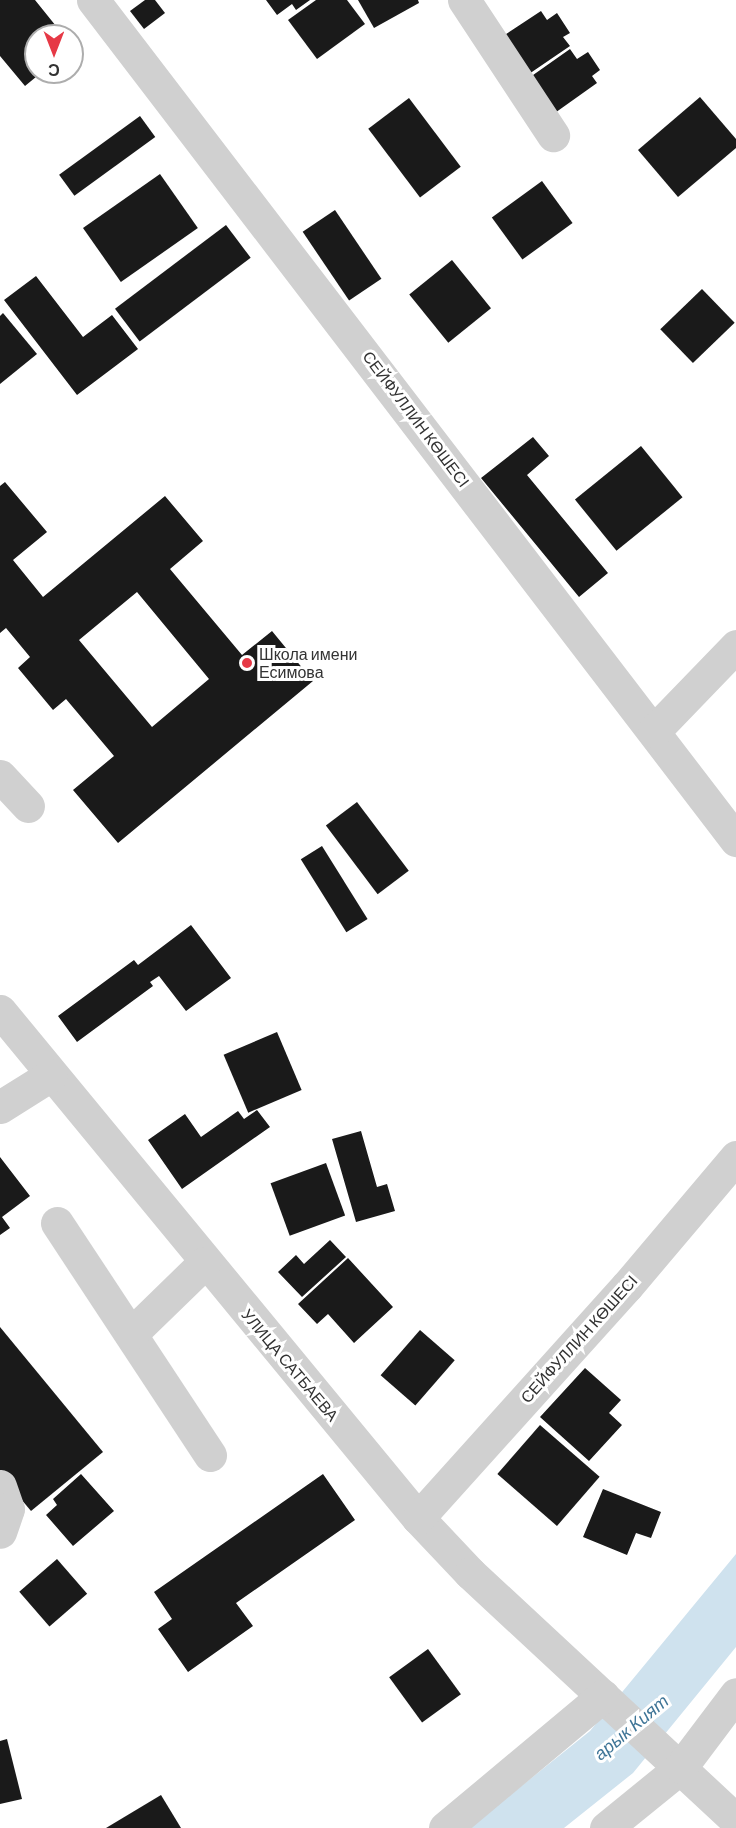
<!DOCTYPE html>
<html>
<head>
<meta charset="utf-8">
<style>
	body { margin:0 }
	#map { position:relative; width:736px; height:1828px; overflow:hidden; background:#fff; font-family:Barlow,sans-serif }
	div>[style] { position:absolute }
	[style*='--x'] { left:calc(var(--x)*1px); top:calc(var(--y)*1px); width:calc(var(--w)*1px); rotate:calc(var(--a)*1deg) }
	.water>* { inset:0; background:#cfe2ee }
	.building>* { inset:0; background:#1a1a1a; transform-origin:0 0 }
	.minor>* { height:33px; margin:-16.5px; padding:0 16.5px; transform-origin:16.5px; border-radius:16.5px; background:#d0d0d0 }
	.dots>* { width:16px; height:16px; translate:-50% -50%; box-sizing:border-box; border:3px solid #fff; border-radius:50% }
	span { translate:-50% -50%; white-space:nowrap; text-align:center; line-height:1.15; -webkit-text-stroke:6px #fff; paint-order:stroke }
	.street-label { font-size:16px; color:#333 }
	.poi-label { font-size:16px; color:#333 }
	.left { translate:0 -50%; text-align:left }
	.water-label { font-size:18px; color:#3f7597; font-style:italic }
	.north { position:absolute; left:24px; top:24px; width:60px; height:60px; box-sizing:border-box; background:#fff; border:2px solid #adadad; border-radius:50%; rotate:180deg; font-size:16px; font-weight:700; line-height:24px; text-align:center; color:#333 }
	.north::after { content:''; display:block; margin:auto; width:21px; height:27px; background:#e63946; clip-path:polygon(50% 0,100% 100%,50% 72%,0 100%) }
</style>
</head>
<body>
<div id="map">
	<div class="water">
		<div style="clip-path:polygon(736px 1554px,736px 1647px,633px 1773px,564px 1828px,469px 1828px,590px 1731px)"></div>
	</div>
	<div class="building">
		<div style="clip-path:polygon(0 0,35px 0,64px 36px,36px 36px,36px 72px,42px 72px,25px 86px,0 56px)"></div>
		<div style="clip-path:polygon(145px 0,155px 0,165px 13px,144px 29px,130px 11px)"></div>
		<div style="clip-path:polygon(266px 0,310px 0,296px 10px,292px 4px,277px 15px)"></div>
		<div style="clip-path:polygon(316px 0,347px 0,365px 24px,317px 59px,288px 20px)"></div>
		<div style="clip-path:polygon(358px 0,418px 0,419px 3px,374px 28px)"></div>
		<div style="clip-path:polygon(541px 11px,547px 20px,557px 13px,570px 33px,563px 37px,570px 46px,526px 76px,500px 38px)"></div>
		<div style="clip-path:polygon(570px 49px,577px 59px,588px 52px,600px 70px,592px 76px,597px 83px,552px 115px,526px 80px)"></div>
		<div style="clip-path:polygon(700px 97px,736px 139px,736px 148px,678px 197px,638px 150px)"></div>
		<div style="left:409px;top:98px;width:86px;height:51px;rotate:53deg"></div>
		<div style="left:140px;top:116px;width:26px;height:100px;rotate:54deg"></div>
		<div style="left:160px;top:174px;width:66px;height:94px;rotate:55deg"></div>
		<div style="left:542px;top:181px;width:52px;height:62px;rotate:54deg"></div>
		<div style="left:335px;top:210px;width:83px;height:39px;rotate:56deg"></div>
		<div style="left:226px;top:225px;width:41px;height:139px;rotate:53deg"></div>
		<div style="left:452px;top:260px;width:62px;height:55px;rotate:51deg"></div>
		<div style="clip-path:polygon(36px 276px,83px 337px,112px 315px,138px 349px,77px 395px,4px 300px)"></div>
		<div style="left:702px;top:289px;width:47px;height:58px;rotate:46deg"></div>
		<div style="clip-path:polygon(3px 313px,37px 354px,0 384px,0 316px)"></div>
		<div style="clip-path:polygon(533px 437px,549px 456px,527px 475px,608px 573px,579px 597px,481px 478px)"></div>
		<div style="left:641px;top:446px;width:66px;height:85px;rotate:51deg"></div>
		<div style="clip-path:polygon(evenodd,5px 482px,47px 532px,13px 560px,43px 597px,165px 496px,203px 541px,170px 569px,242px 655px,272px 631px,313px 681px,118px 843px,73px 790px,114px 756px,66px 699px,53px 710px,18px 668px,30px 657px,6px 628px,0 633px,0 486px,5px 482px,137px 592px,209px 679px,152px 727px,79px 640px,137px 592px)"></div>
		<div style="left:357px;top:802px;width:86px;height:39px;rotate:53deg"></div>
		<div style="left:322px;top:846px;width:86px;height:25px;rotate:58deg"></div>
		<div style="clip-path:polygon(191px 925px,231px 978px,186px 1011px,159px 976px,150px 982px,153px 986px,77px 1042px,58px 1016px,134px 960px,138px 965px)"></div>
		<div style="left:277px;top:1032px;width:63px;height:58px;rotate:67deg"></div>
		<div style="clip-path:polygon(257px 1110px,270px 1127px,182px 1189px,148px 1140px,185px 1114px,201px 1137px,238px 1111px,244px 1119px)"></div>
		<div style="clip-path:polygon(361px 1131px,377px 1187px,387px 1184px,395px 1211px,356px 1222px,332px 1139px)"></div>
		<div style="clip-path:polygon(0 1157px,30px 1196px,2px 1217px,10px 1228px,0 1235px)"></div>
		<div style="left:326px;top:1163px;width:56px;height:59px;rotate:70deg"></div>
		<div style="clip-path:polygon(330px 1240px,346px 1257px,302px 1297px,278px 1272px,296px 1255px,304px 1264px)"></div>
		<div style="clip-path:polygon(348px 1258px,393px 1307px,354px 1343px,328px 1314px,317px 1324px,298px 1304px)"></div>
		<div style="clip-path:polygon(0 1327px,103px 1452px,31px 1511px,0 1474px)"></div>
		<div style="left:420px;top:1330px;width:46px;height:60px;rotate:41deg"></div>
		<div style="clip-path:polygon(585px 1368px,621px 1400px,609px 1413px,622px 1425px,589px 1461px,540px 1417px)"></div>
		<div style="left:540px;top:1425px;width:79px;height:65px;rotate:41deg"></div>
		<div style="clip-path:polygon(81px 1474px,114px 1511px,73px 1546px,46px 1515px,57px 1505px,53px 1499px)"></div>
		<div style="clip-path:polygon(323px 1474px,355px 1520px,236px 1603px,253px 1626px,188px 1672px,158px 1629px,172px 1619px,154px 1592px)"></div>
		<div style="clip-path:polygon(603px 1489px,661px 1512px,651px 1538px,636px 1533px,627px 1555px,583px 1537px)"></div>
		<div style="left:57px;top:1559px;width:46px;height:50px;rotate:49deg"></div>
		<div style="left:428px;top:1649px;width:56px;height:48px;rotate:54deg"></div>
		<div style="clip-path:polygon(7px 1739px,22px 1799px,0 1804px,0 1741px)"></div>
		<div style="clip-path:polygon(161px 1795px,181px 1828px,106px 1828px)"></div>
	</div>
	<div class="minor">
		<div style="--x:93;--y:0;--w:1058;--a:52.57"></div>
		<div style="--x:464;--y:0;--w:162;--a:56.6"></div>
		<div style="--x:654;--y:731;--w:118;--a:-46"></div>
		<div style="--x:0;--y:776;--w:41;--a:47"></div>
		<div style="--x:0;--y:1011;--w:657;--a:50.5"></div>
		<div style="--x:418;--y:1518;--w:76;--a:46.6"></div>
		<div style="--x:470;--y:1573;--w:363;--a:42.9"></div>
		<div style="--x:0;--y:1107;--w:60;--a:-32.1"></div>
		<div style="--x:57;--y:1223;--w:278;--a:56.6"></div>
		<div style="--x:131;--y:1334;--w:102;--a:-44.2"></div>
		<div style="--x:0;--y:1486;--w:24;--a:71"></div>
		<div style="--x:8;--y:1509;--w:24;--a:109"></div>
		<div style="--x:418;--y:1518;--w:312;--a:-48"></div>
		<div style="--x:627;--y:1286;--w:169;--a:-49.8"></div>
		<div style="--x:445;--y:1828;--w:206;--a:-39.9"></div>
		<div style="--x:606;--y:1828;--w:97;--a:-39.1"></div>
		<div style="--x:681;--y:1767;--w:91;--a:-53"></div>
	</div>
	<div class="dots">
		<div style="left:247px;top:663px;background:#e63946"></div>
	</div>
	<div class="street-label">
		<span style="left:416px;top:419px;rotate:53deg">СЕЙФУЛЛИН КӨШЕСІ</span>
		<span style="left:579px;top:1339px;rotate:-48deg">СЕЙФУЛЛИН КӨШЕСІ</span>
		<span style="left:290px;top:1365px;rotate:50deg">УЛИЦА САТБАЕВА</span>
	</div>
	<div class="poi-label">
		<span class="left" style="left:259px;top:663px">Школа имени<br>Есимова</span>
	</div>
	<div class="water-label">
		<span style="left:631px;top:1727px;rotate:-40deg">арык Кият</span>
	</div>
	<div class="north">С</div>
</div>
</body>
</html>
